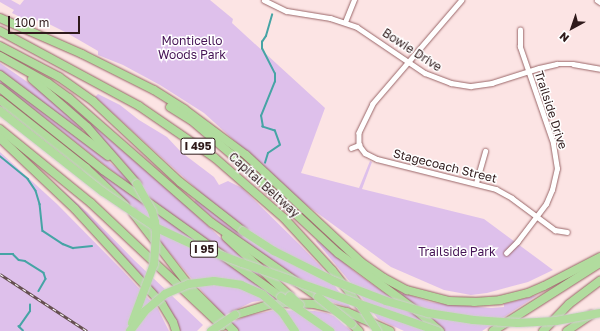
<!DOCTYPE html>
<html>
<head>
<meta charset="utf-8">
<style>
	body { margin:0 }
	#map { position:relative; width:600px; height:331px; overflow:hidden; background:#fce4e4; font-family:"Golos Text",sans-serif }
	div>[style] { position:absolute }
	[style*='--x'] { left:calc(var(--x)*1px); top:calc(var(--y)*1px); width:calc(var(--w)*1px); rotate:calc(var(--a)*1deg) }
	.green>* { inset:0; background:#dec0eb }
	.stream>* { height:1.5px; margin:-0.75px; padding:0 0.75px; transform-origin:0.75px; border-radius:0.75px; background:#46a4a5 }
	.roads { filter:drop-shadow(0 0 1px #9a6668) drop-shadow(0 0 1px #9a6668) }
	.minor>* { height:4.5px; margin:-2.25px; padding:0 2.25px; transform-origin:2.25px; border-radius:2.25px; background:#fff }
	.motorway>* { height:8px; margin:-4px; padding:0 4px; transform-origin:4px; border-radius:4px; background:#b1dc9e }
	.rail>* { height:3px; margin-top:-1.5px; transform-origin:0; background:repeating-linear-gradient(90deg,#fff 0 4.5px,#665051 0 9px); box-sizing:border-box; border-block:1px solid #665051 }
	.bridges { filter:drop-shadow(0 0 1px #d1cdcd) drop-shadow(0 0 1px #d1cdcd) }
	.motorway-bridge>* { height:8px; margin:-4px; padding:0 4px; transform-origin:4px; border-radius:4px; background:#b1dc9e }
	span { translate:-50% -50%; white-space:nowrap; text-align:center; line-height:1.15; -webkit-text-stroke:3px #fff; paint-order:stroke }
	.shield-label span { padding:1px 3px; background:#fff; border:1px solid; border-radius:3px; -webkit-text-stroke-width:0 }
	.shield-label { font-size:11px; color:#2f1a1b; font-weight:700 }
	.park-label { font-size:12px; color:#451355 }
	.street-label { font-size:12px; color:#2f1a1b }
	.north { position:absolute; left:552px; top:8px; width:40px; height:40px; -webkit-text-stroke:3px #fff; paint-order:stroke; rotate:220deg; font-size:11px; font-weight:700; line-height:16px; text-align:center; color:#2f1a1b }
	.north::after { content:''; display:block; margin:auto; width:14px; height:18px; background:#2f1a1b; clip-path:polygon(50% 0,100% 100%,50% 72%,0 100%) }
	.scale { position:absolute; left:8px; top:16px; width:72px; height:18px; box-sizing:border-box; border:2px solid #2f1a1b; border-top:0; padding-left:5px; font-size:12px; line-height:14px; white-space:nowrap; color:#2f1a1b; -webkit-text-stroke:3px #fff; paint-order:stroke }
</style>
</head>
<body>
<div id="map">
	<div class="green">
		<div style="clip-path:polygon(0 0,11px 0,20px 5px,24px 0,210px 0,233px 19px,232px 23px,325px 108px,301px 173px,359px 188px,370px 161px,372px 162px,362px 189px,484px 219px,553px 270px,528px 282px,487px 293px,471px 295px,444px 290px,391px 267px,301px 201px,204px 113px,160px 85px,123px 65px,98px 55px,98px 51px,67px 33px,43px 21px,26px 20px,12px 13px,14px 10px,0 2px)"></div>
		<div style="clip-path:polygon(0 63px,39px 90px,83px 129px,81px 131px,0 71px)"></div>
		<div style="clip-path:polygon(0 80px,107px 160px,124px 175px,137px 190px,0 83px)"></div>
		<div style="clip-path:polygon(98px 94px,120px 105px,139px 120px,167px 137px,181px 152px,214px 177px,219px 185px,228px 181px,242px 188px,300px 245px,321px 267px,351px 308px,329px 301px,223px 226px,194px 202px,201px 193px,95px 97px)"></div>
		<div style="clip-path:polygon(63px 99px,185px 205px,260px 274px,258px 276px,150px 199px,140px 182px,124px 162px)"></div>
		<div style="clip-path:polygon(0 152px,57px 204px,123px 271px,158px 309px,169px 331px,0 331px)"></div>
		<div style="clip-path:polygon(98px 170px,276px 298px,252px 302px,223px 316px,127px 202px,96px 173px)"></div>
		<div style="clip-path:polygon(52px 182px,87px 212px,134px 260px,203px 325px,197px 331px,179px 331px,178px 326px)"></div>
		<div style="clip-path:polygon(317px 240px,355px 272px,397px 302px,403px 293px,430px 302px,443px 304px,491px 308px,504px 307px,504px 304px,538px 295px,482px 331px,404px 331px,378px 319px,350px 282px,316px 241px)"></div>
		<div style="clip-path:polygon(275px 310px,315px 311px,326px 313px,334px 316px,351px 331px,239px 331px,230px 323px,247px 316px)"></div>
	</div>
	<div class="stream">
		<div style="--x:0;--y:156;--w:36;--a:39"></div>
		<div style="--x:28;--y:179;--w:14;--a:56"></div>
		<div style="--x:36;--y:191;--w:14;--a:73"></div>
		<div style="--x:40;--y:204;--w:27;--a:84"></div>
		<div style="--x:43;--y:231;--w:24;--a:33"></div>
		<div style="--x:63;--y:244;--w:11;--a:22"></div>
		<div style="--x:73;--y:248;--w:19;--a:-6"></div>
		<div style="--x:265;--y:163;--w:10;--a:-73"></div>
		<div style="--x:268;--y:153;--w:14;--a:-34"></div>
		<div style="--x:280;--y:145;--w:15;--a:-110"></div>
		<div style="--x:275;--y:131;--w:13;--a:-162"></div>
		<div style="--x:263;--y:127;--w:11;--a:-100"></div>
		<div style="--x:261;--y:116;--w:37;--a:-68"></div>
		<div style="--x:275;--y:82;--w:8;--a:-90"></div>
		<div style="--x:275;--y:74;--w:28;--a:-117"></div>
		<div style="--x:262;--y:49;--w:7;--a:-90"></div>
		<div style="--x:262;--y:42;--w:7;--a:-56"></div>
		<div style="--x:266;--y:36;--w:22;--a:-74"></div>
		<div style="--x:0;--y:254;--w:13;--a:0"></div>
		<div style="--x:13;--y:254;--w:8;--a:45"></div>
		<div style="--x:19;--y:260;--w:6;--a:9"></div>
		<div style="--x:25;--y:261;--w:22;--a:32"></div>
		<div style="--x:44;--y:273;--w:6;--a:72"></div>
		<div style="--x:46;--y:279;--w:14;--a:120"></div>
		<div style="--x:23;--y:331;--w:6;--a:-135"></div>
		<div style="--x:19;--y:327;--w:19;--a:-55"></div>
		<div style="--x:30;--y:311;--w:6;--a:-90"></div>
	</div>
	<div class="roads">
		<div class="minor">
			<div style="--x:264;--y:0;--w:25;--a:26"></div>
			<div style="--x:287;--y:11;--w:44;--a:9.2"></div>
			<div style="--x:330;--y:18;--w:28;--a:18"></div>
			<div style="--x:357;--y:27;--w:82;--a:34.1"></div>
			<div style="--x:425;--y:73;--w:28;--a:21"></div>
			<div style="--x:451;--y:83;--w:20;--a:9"></div>
			<div style="--x:471;--y:86;--w:21;--a:-8"></div>
			<div style="--x:492;--y:83;--w:49;--a:-17.7"></div>
			<div style="--x:539;--y:68;--w:18;--a:-13"></div>
			<div style="--x:557;--y:64;--w:16;--a:0"></div>
			<div style="--x:573;--y:64;--w:27;--a:10"></div>
			<div style="--x:462;--y:0;--w:137;--a:130.6"></div>
			<div style="--x:373;--y:104;--w:32;--a:116"></div>
			<div style="--x:359;--y:133;--w:12;--a:90"></div>
			<div style="--x:359;--y:145;--w:10;--a:53"></div>
			<div style="--x:365;--y:153;--w:13;--a:27"></div>
			<div style="--x:377;--y:159;--w:123;--a:14.1"></div>
			<div style="--x:496;--y:189;--w:18;--a:29"></div>
			<div style="--x:512;--y:198;--w:54;--a:36.7"></div>
			<div style="--x:555;--y:230;--w:12;--a:9"></div>
			<div style="--x:597;--y:0;--w:4;--a:34"></div>
			<div style="--x:345;--y:22;--w:24;--a:-68"></div>
			<div style="--x:351;--y:148;--w:9;--a:-21"></div>
			<div style="--x:476;--y:183;--w:33;--a:-74"></div>
			<div style="--x:506;--y:253;--w:16;--a:-45"></div>
			<div style="--x:517;--y:242;--w:48;--a:-52.7"></div>
			<div style="--x:546;--y:204;--w:15;--a:-67"></div>
			<div style="--x:552;--y:190;--w:22;--a:-77"></div>
			<div style="--x:557;--y:169;--w:26;--a:-99"></div>
			<div style="--x:553;--y:143;--w:102;--a:-109"></div>
			<div style="--x:520;--y:47;--w:17;--a:-90"></div>
		</div>
		<div class="motorway">
			<div style="--x:0;--y:18;--w:90;--a:23.7"></div>
			<div style="--x:82;--y:54;--w:80;--a:26.6"></div>
			<div style="--x:154;--y:90;--w:36;--a:32"></div>
			<div style="--x:184;--y:109;--w:77;--a:36.6"></div>
			<div style="--x:246;--y:155;--w:157;--a:42.9"></div>
			<div style="--x:361;--y:262;--w:28;--a:35"></div>
			<div style="--x:384;--y:278;--w:26;--a:28"></div>
			<div style="--x:407;--y:290;--w:43;--a:14.7"></div>
			<div style="--x:449;--y:301;--w:25;--a:2"></div>
			<div style="--x:474;--y:302;--w:26;--a:-4"></div>
			<div style="--x:500;--y:300;--w:29;--a:-14"></div>
			<div style="--x:528;--y:293;--w:17;--a:-24"></div>
			<div style="--x:544;--y:286;--w:63;--a:-27.4"></div>
			<div style="--x:0;--y:31;--w:158;--a:28.3"></div>
			<div style="--x:139;--y:106;--w:92;--a:34.4"></div>
			<div style="--x:215;--y:158;--w:91;--a:41"></div>
			<div style="--x:284;--y:218;--w:71;--a:47.3"></div>
			<div style="--x:332;--y:270;--w:46;--a:52.1"></div>
			<div style="--x:0;--y:46;--w:67;--a:27.7"></div>
			<div style="--x:59;--y:77;--w:42;--a:35.2"></div>
			<div style="--x:93;--y:101;--w:119;--a:43"></div>
			<div style="--x:180;--y:182;--w:80;--a:37.9"></div>
			<div style="--x:0;--y:56;--w:55;--a:29.4"></div>
			<div style="--x:48;--y:83;--w:26;--a:36"></div>
			<div style="--x:69;--y:98;--w:190;--a:41.2"></div>
			<div style="--x:212;--y:223;--w:129;--a:34.9"></div>
			<div style="--x:0;--y:75;--w:135;--a:36.9"></div>
			<div style="--x:32;--y:79;--w:73;--a:41.1"></div>
			<div style="--x:87;--y:127;--w:76;--a:48.7"></div>
			<div style="--x:0;--y:88;--w:132;--a:38.5"></div>
			<div style="--x:103;--y:170;--w:219;--a:35.5"></div>
			<div style="--x:0;--y:100;--w:110;--a:38.3"></div>
			<div style="--x:86;--y:168;--w:54;--a:43.5"></div>
			<div style="--x:170;--y:107;--w:25;--a:32"></div>
			<div style="--x:191;--y:120;--w:52;--a:40.4"></div>
			<div style="--x:231;--y:154;--w:146;--a:42.8"></div>
			<div style="--x:338;--y:253;--w:99;--a:36.4"></div>
			<div style="--x:418;--y:312;--w:29;--a:41"></div>
			<div style="--x:0;--y:129;--w:117;--a:39.1"></div>
			<div style="--x:91;--y:203;--w:180;--a:43.2"></div>
			<div style="--x:0;--y:138;--w:103;--a:43.4"></div>
			<div style="--x:75;--y:209;--w:129;--a:47.5"></div>
			<div style="--x:162;--y:304;--w:21;--a:59"></div>
			<div style="--x:173;--y:322;--w:9;--a:72"></div>
			<div style="--x:133;--y:213;--w:95;--a:52.3"></div>
			<div style="--x:191;--y:288;--w:61;--a:45"></div>
			<div style="--x:226;--y:237;--w:87;--a:42.7"></div>
			<div style="--x:235;--y:315;--w:34;--a:-17"></div>
			<div style="--x:267;--y:305;--w:15;--a:-8"></div>
			<div style="--x:282;--y:303;--w:32;--a:2"></div>
			<div style="--x:314;--y:304;--w:34;--a:14"></div>
			<div style="--x:347;--y:312;--w:47;--a:23.8"></div>
			<div style="--x:352;--y:324;--w:10;--a:45"></div>
			<div style="--x:493;--y:331;--w:127;--a:-32.4"></div>
			<div style="--x:543;--y:331;--w:37;--a:-46"></div>
			<div style="--x:569;--y:304;--w:39;--a:-37"></div>
			<div style="--x:567;--y:331;--w:29;--a:-34"></div>
		</div>
	</div>
	<div class="rail">
		<div style="--x:0;--y:274;--w:104;--a:33.2"></div>
	</div>
	<div class="bridges">
		<div class="motorway-bridge">
			<div style="--x:0;--y:111;--w:131;--a:38.2"></div>
			<div style="--x:103;--y:192;--w:65;--a:33.7"></div>
			<div style="--x:157;--y:228;--w:43;--a:24.8"></div>
			<div style="--x:196;--y:246;--w:49;--a:20.3"></div>
			<div style="--x:242;--y:263;--w:207;--a:19.2"></div>
			<div style="--x:243;--y:231;--w:37;--a:33"></div>
			<div style="--x:274;--y:251;--w:67;--a:26.6"></div>
			<div style="--x:334;--y:281;--w:56;--a:21"></div>
			<div style="--x:386;--y:301;--w:44;--a:15.9"></div>
			<div style="--x:428;--y:313;--w:46;--a:8.8"></div>
			<div style="--x:473;--y:320;--w:45;--a:3.8"></div>
			<div style="--x:518;--y:323;--w:38;--a:-3"></div>
			<div style="--x:556;--y:321;--w:45;--a:-10.3"></div>
			<div style="--x:290;--y:296;--w:13;--a:42"></div>
			<div style="--x:281;--y:297;--w:60;--a:34.8"></div>
			<div style="--x:318;--y:297;--w:43;--a:38.5"></div>
			<div style="--x:361;--y:306;--w:30;--a:57"></div>
			<div style="--x:132;--y:323;--w:63;--a:-69.6"></div>
			<div style="--x:154;--y:264;--w:29;--a:-86"></div>
			<div style="--x:156;--y:235;--w:13;--a:-94"></div>
			<div style="--x:155;--y:222;--w:11;--a:-105"></div>
			<div style="--x:152;--y:211;--w:31;--a:-119"></div>
			<div style="--x:130;--y:331;--w:25;--a:-53"></div>
			<div style="--x:145;--y:311;--w:26;--a:-40"></div>
			<div style="--x:165;--y:294;--w:26;--a:-23"></div>
			<div style="--x:189;--y:284;--w:25;--a:-7"></div>
			<div style="--x:214;--y:281;--w:27;--a:8"></div>
			<div style="--x:241;--y:285;--w:24;--a:24"></div>
			<div style="--x:263;--y:295;--w:25;--a:42"></div>
			<div style="--x:282;--y:312;--w:23;--a:56"></div>
			<div style="--x:211;--y:331;--w:29;--a:-34"></div>
		</div>
	</div>
	<div class="shield-label">
		<span style="left:198px;top:146px">I 495</span>
		<span style="left:204px;top:249px">I 95</span>
	</div>
	<div class="park-label">
		<span style="left:192px;top:48px">Monticello<br>Woods Park</span>
		<span style="left:457px;top:252px">Trailside Park</span>
	</div>
	<div class="street-label">
		<span style="left:412px;top:50px;rotate:33deg">Bowie Drive</span>
		<span style="left:551px;top:110px;rotate:72deg">Trailside Drive</span>
		<span style="left:445px;top:166px;rotate:14deg">Stagecoach Street</span>
		<span style="left:264px;top:185px;rotate:42deg">Capital Beltway</span>
	</div>
	<div class="north">N</div>
	<div class="scale">100 m</div>
</div>
</body>
</html>
